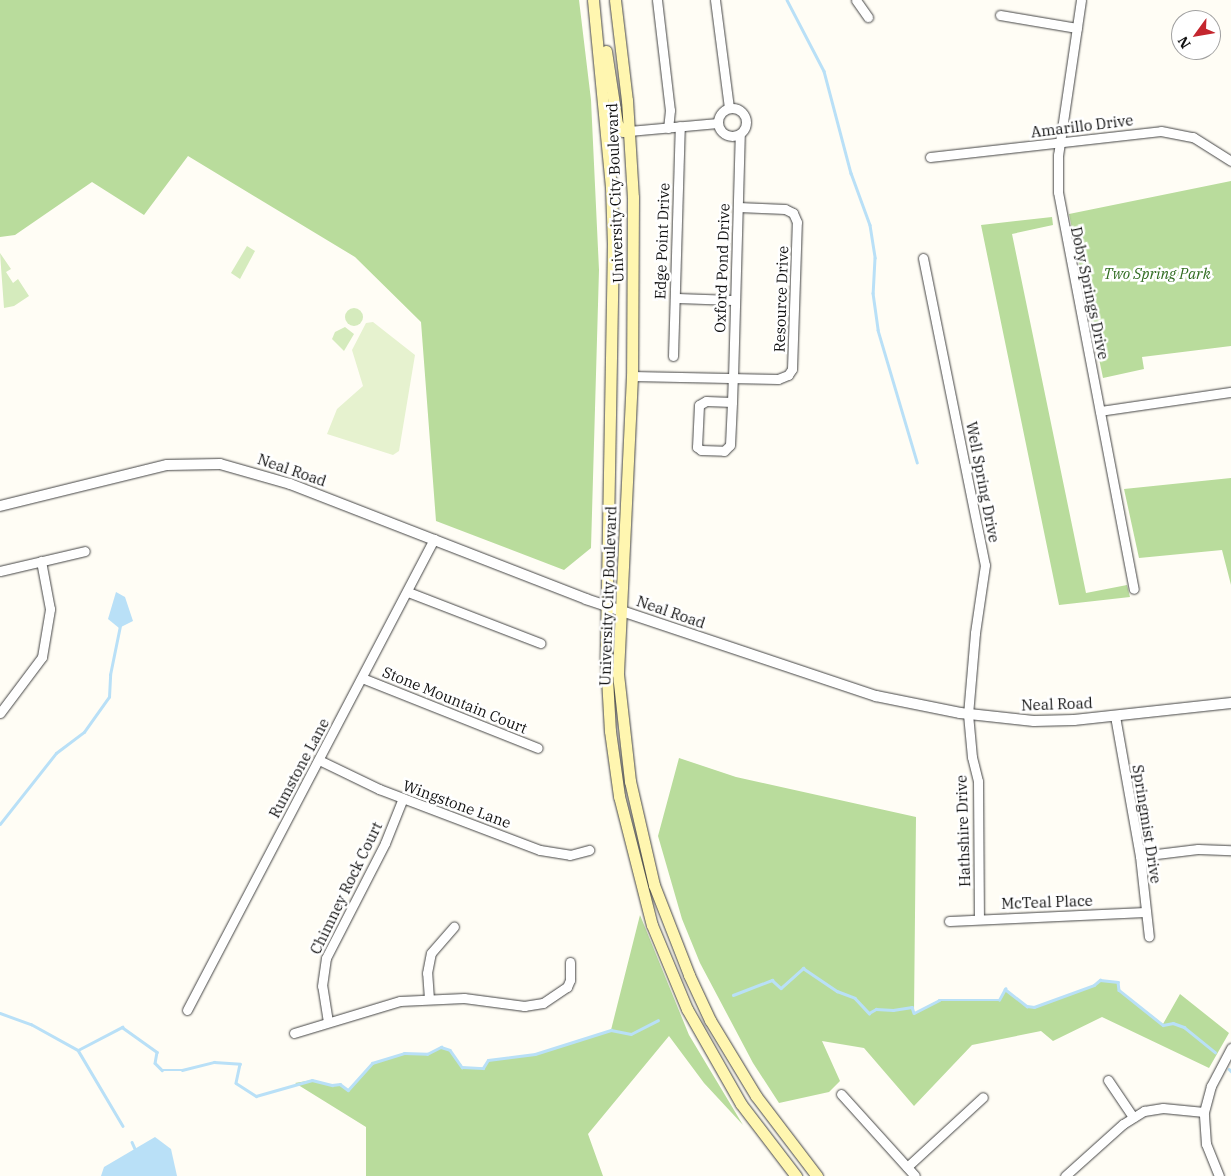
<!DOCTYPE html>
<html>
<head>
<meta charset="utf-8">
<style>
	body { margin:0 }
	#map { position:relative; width:1231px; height:1176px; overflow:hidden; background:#fffdf5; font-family:"IBM Plex Serif",serif }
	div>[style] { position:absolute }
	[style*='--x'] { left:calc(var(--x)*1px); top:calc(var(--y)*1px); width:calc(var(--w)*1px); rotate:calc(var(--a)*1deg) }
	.green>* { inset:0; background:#d5ebbd }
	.round { border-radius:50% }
	.forest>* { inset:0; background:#b9dc9c }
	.pitch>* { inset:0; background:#e6f2cf }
	.water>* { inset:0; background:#b9e0f7 }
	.stream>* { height:2.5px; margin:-1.25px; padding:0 1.25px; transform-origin:1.25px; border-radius:1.25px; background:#b9e0f7 }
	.roads { filter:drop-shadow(0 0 1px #444) drop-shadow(0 0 1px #444) }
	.minor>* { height:9px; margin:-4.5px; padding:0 4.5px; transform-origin:4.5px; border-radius:4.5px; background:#fff }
	.minor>.ring { margin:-4.5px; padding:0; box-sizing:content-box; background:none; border:9px solid #fff; border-radius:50% }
	.tertiary>* { height:10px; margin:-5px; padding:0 5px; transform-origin:5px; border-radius:5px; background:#fff }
	.secondary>* { height:11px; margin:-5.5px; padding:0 5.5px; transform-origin:5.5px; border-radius:5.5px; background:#fff6b0 }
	span { translate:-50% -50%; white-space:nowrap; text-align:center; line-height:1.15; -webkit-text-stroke:5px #fff; paint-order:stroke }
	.street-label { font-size:15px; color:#111 }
	.park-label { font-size:15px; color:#2f6b1f; font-style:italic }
	.north { position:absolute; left:1171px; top:10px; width:50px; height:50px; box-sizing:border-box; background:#fff; border:1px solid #a0a0a0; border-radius:50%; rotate:238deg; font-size:14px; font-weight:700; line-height:20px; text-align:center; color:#111 }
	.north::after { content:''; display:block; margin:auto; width:18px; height:22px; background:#c4262e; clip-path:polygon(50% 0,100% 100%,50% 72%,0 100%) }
</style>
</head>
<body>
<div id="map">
	<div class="green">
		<div style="clip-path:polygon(247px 246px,255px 251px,240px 279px,231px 273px)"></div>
		<div style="clip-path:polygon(0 253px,11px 269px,6px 272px,13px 283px,18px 279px,29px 296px,14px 306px,4px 308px)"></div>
		<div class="round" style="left:345px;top:308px;width:18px;height:18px"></div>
		<div style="clip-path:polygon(345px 327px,354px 334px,344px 351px,332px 339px,335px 332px)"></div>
	</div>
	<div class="forest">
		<div style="clip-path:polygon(0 0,579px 0,591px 100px,599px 270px,591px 548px,564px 570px,436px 521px,421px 322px,355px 257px,188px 156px,144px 215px,92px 182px,15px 235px,0 237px)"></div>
		<div style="clip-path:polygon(1231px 181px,1231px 346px,1142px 357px,1144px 369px,1103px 378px,1069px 214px)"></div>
		<div style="clip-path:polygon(1052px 217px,1053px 225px,1012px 234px,1086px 593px,1127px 585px,1130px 597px,1059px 605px,981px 225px)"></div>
		<div style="clip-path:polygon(1231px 478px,1231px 585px,1222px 550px,1139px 558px,1124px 489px)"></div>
		<div style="clip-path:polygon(679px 758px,736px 777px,916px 817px,914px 1013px,939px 1000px,999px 1000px,1005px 989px,1027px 1006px,1034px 1007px,1094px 985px,1100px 980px,1118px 982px,1119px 990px,1163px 1024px,1180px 994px,1229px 1033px,1209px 1068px,1102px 1017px,1053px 1041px,1041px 1031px,972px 1045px,914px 1106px,864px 1048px,822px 1041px,840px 1081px,829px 1092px,779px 1103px,753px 1063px,700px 963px,682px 919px,658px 836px)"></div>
		<div style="clip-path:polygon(640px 915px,689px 1035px,743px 1125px,704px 1083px,669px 1036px,588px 1134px,603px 1176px,366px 1176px,366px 1127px,295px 1083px,312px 1080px,332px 1085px,340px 1084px,348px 1090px,372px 1063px,404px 1053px,427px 1054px,441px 1047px,450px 1050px,463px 1067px,483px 1068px,488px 1060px,535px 1054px,611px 1030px)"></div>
	</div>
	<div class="pitch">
		<div style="clip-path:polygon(373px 322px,415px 355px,399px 451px,393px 455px,327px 434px,337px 409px,363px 386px,352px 350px,366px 323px)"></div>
	</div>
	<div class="water">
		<div style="clip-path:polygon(116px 592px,125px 597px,133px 621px,119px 628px,108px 619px)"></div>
		<div style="clip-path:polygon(155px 1137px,171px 1149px,177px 1176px,101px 1176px,104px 1167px)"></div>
	</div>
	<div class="stream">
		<div style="--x:787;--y:0;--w:80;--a:62.5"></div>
		<div style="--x:824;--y:71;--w:106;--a:75.2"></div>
		<div style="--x:851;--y:173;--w:55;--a:69.9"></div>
		<div style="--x:870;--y:225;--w:33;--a:81"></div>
		<div style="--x:875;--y:258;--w:35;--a:93"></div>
		<div style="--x:873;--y:293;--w:37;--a:82"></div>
		<div style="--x:878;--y:330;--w:138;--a:73.5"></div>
		<div style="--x:0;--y:824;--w:90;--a:-51.7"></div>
		<div style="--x:56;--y:753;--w:35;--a:-37"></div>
		<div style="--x:84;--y:732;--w:43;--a:-54.5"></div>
		<div style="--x:109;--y:697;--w:22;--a:-87"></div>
		<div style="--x:110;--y:675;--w:50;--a:-78.5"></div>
		<div style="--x:733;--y:995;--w:42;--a:-21"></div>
		<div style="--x:772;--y:980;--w:12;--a:42"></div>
		<div style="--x:781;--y:988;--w:30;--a:-42"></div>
		<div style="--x:803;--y:968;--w:41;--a:34.1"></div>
		<div style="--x:837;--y:991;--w:19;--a:21"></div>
		<div style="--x:855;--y:998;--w:21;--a:47"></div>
		<div style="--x:869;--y:1013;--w:8;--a:-30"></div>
		<div style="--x:876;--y:1009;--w:17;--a:3"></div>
		<div style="--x:893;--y:1010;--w:19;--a:-9"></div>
		<div style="--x:912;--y:1007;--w:6;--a:72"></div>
		<div style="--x:914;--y:1013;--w:28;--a:-27"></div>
		<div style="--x:939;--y:1000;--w:60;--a:0"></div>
		<div style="--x:999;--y:1000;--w:13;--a:-61"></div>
		<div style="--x:1005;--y:989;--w:28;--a:38"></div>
		<div style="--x:1027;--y:1006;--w:7;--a:8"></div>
		<div style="--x:1034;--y:1007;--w:64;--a:-20.1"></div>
		<div style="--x:1094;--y:985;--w:8;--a:-40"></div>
		<div style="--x:1100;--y:980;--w:18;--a:6"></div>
		<div style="--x:1118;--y:982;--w:8;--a:83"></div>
		<div style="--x:1119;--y:990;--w:56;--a:38.5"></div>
		<div style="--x:1163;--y:1025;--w:10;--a:-11"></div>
		<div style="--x:1173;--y:1023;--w:12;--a:20"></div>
		<div style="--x:1184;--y:1027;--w:40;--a:39"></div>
		<div style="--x:0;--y:1013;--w:33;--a:20"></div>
		<div style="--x:31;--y:1024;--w:54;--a:29"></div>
		<div style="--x:78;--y:1050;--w:88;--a:59.4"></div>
		<div style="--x:78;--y:1050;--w:50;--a:-27.6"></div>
		<div style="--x:122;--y:1027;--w:43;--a:35.5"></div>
		<div style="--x:157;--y:1052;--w:11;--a:100"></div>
		<div style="--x:155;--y:1063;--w:10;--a:45"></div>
		<div style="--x:162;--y:1070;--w:20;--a:0"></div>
		<div style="--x:182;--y:1070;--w:33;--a:-14"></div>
		<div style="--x:214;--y:1062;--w:26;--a:4"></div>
		<div style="--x:240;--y:1064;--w:19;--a:102"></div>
		<div style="--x:236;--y:1083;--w:24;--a:33"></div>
		<div style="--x:256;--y:1096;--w:58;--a:-15.9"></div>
		<div style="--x:312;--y:1080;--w:21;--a:14"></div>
		<div style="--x:332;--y:1085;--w:8;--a:-7"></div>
		<div style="--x:340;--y:1084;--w:10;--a:37"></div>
		<div style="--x:348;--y:1090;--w:36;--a:-48"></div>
		<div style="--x:372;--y:1063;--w:34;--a:-17"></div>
		<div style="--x:404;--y:1053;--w:23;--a:2"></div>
		<div style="--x:427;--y:1054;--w:16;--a:-27"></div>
		<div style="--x:441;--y:1047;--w:9;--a:18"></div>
		<div style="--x:450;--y:1050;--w:21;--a:55"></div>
		<div style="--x:462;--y:1067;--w:21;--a:3"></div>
		<div style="--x:483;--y:1068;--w:9;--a:-58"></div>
		<div style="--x:488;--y:1060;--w:47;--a:-7.3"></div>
		<div style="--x:535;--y:1054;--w:80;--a:-17.5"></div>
		<div style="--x:611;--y:1030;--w:20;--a:11"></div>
		<div style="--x:631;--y:1034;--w:30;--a:-27"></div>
		<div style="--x:1229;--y:1069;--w:3;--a:45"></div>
		<div style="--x:132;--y:1142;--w:10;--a:66"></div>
	</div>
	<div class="roads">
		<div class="minor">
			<div style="--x:657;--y:0;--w:111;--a:83.3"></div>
			<div style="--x:670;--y:110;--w:18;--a:96"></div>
			<div style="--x:715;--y:0;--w:109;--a:82.6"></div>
			<div style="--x:856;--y:0;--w:21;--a:55"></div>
			<div style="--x:1081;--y:0;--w:157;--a:98.4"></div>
			<div style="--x:1058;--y:155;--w:37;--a:90"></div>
			<div style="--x:1058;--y:192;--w:404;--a:79.2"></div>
			<div style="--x:1000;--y:15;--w:78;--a:9.6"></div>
			<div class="ring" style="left:718px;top:108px;width:19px;height:19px"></div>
			<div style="--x:629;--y:131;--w:89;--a:-5.1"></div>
			<div style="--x:930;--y:157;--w:232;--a:-6.4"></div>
			<div style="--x:1161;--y:131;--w:33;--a:11"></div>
			<div style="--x:1193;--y:137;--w:45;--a:32.3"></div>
			<div style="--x:923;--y:258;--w:313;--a:78.6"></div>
			<div style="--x:985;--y:565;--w:69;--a:98.4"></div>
			<div style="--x:975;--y:633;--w:81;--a:94.9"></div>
			<div style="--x:968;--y:714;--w:43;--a:84.7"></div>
			<div style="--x:972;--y:757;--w:25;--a:76"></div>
			<div style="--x:978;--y:781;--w:137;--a:89.6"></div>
			<div style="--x:675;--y:298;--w:60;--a:1.9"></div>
			<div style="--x:673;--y:356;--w:230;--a:-88.3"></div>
			<div style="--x:632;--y:376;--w:146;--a:1.2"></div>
			<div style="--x:778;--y:379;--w:11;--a:-22"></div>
			<div style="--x:788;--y:375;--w:7;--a:-56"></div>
			<div style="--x:792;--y:369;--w:147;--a:-88.1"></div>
			<div style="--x:797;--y:222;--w:10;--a:-114"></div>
			<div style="--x:793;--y:213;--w:9;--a:-153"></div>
			<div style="--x:785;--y:209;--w:47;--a:-177.6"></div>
			<div style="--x:732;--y:402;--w:26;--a:-178"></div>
			<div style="--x:706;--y:401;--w:8;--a:150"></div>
			<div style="--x:699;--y:405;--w:42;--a:92.7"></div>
			<div style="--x:697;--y:447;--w:5;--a:37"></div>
			<div style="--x:701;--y:450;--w:23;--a:2"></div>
			<div style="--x:724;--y:451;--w:8;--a:-45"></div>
			<div style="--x:730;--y:445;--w:43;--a:-87.3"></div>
			<div style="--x:732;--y:402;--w:24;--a:-88"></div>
			<div style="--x:733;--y:378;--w:244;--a:-88.4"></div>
			<div style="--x:1100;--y:411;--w:132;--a:-8.3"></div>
			<div style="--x:0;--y:571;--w:87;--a:-13.2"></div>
			<div style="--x:408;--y:592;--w:142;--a:21.1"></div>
			<div style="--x:362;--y:678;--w:189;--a:21.7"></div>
			<div style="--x:0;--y:713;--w:70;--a:-53.1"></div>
			<div style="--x:42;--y:657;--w:49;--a:-80.5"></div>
			<div style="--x:50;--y:609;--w:49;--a:-100.6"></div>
			<div style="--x:1115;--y:716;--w:142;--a:79.9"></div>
			<div style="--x:1140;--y:856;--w:81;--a:83.7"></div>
			<div style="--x:319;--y:760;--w:67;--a:25.8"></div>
			<div style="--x:379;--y:789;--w:172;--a:20.8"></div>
			<div style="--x:540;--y:850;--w:30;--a:9"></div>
			<div style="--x:570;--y:855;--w:20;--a:-15"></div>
			<div style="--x:1140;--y:856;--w:58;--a:-6.9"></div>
			<div style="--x:1198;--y:849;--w:33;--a:2"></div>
			<div style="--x:949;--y:921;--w:197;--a:-2.6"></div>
			<div style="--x:429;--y:999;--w:26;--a:-94"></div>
			<div style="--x:427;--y:973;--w:20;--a:-79"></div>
			<div style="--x:431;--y:953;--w:35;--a:-49"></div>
			<div style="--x:187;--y:1010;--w:532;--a:-62.33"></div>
			<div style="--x:328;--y:1022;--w:36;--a:-99"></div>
			<div style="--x:322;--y:986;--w:28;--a:-82"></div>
			<div style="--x:326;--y:958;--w:129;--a:-62.8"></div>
			<div style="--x:385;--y:843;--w:48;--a:-68.2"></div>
			<div style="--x:294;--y:1033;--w:111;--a:-16.8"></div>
			<div style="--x:400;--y:1001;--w:64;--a:-2.7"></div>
			<div style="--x:464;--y:998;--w:61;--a:7.6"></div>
			<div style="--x:524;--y:1006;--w:19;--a:-9"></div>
			<div style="--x:543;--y:1003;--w:29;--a:-34"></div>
			<div style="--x:567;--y:987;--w:8;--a:-67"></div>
			<div style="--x:570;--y:980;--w:18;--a:-90"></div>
			<div style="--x:1108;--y:1080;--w:45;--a:56"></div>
			<div style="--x:841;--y:1094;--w:110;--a:47.9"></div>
			<div style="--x:907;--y:1167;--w:103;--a:-42.6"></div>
			<div style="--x:1065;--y:1176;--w:78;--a:-41.9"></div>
			<div style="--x:1123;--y:1124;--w:25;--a:-32"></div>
			<div style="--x:1144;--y:1111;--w:19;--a:-9"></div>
			<div style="--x:1163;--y:1108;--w:41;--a:5.6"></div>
			<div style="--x:1219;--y:1176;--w:35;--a:-112"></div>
			<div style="--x:1206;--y:1144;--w:32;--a:-94"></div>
			<div style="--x:1204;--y:1112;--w:27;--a:-75"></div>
			<div style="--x:1211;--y:1086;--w:43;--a:-62.2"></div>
		</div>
		<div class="tertiary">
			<div style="--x:0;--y:506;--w:172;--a:-13.8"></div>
			<div style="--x:167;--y:465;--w:53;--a:-1.1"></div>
			<div style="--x:220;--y:464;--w:73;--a:15.9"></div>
			<div style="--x:290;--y:484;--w:318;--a:21.2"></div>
			<div style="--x:586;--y:599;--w:306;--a:18.5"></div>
			<div style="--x:876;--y:696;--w:86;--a:11.4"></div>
			<div style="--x:960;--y:713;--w:74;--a:6.2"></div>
			<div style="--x:1034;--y:721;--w:40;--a:-1.4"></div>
			<div style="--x:1074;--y:720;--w:158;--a:-6.2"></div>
		</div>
		<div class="secondary">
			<div style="--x:593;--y:0;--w:188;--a:84.5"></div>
			<div style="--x:611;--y:187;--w:56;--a:88"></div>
			<div style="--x:613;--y:243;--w:417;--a:91"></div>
			<div style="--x:606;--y:660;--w:71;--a:86.8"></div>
			<div style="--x:610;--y:731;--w:66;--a:82.1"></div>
			<div style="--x:619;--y:796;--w:133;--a:75.7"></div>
			<div style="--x:652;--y:925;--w:91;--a:67.4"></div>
			<div style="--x:687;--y:1009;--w:109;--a:60.4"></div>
			<div style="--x:741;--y:1104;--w:91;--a:52.6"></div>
			<div style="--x:615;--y:0;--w:101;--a:83.2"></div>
			<div style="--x:627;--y:100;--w:97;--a:86.5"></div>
			<div style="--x:633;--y:197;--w:179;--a:90.3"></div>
			<div style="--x:632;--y:376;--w:298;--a:92.7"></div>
			<div style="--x:618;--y:674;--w:108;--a:83.6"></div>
			<div style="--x:630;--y:781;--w:107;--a:77"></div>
			<div style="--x:654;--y:885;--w:97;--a:68.7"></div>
			<div style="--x:689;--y:975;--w:50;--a:65"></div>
			<div style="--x:710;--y:1020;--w:89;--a:58.8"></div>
			<div style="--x:756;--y:1096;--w:101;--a:52.7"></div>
			<div style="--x:606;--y:51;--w:74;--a:81.4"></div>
			<div style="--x:617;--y:124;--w:9;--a:49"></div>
			<div style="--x:623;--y:131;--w:6;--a:0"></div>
		</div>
	</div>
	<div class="street-label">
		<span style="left:1082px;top:126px;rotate:-7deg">Amarillo Drive</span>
		<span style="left:615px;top:193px;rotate:-92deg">University City Boulevard</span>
		<span style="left:662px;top:241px;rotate:-88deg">Edge Point Drive</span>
		<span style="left:722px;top:268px;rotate:-88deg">Oxford Pond Drive</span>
		<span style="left:1090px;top:293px;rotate:78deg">Doby Springs Drive</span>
		<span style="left:781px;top:299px;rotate:-88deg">Resource Drive</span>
		<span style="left:292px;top:470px;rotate:19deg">Neal Road</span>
		<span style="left:983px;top:482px;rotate:79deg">Well Spring Drive</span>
		<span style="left:608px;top:596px;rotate:-88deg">University City Boulevard</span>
		<span style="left:671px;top:612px;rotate:19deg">Neal Road</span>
		<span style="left:455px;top:700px;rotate:22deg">Stone Mountain Court</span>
		<span style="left:1057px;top:704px;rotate:-2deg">Neal Road</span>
		<span style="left:299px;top:768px;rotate:-62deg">Rumstone Lane</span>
		<span style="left:457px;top:804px;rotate:20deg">Wingstone Lane</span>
		<span style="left:1147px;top:824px;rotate:81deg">Springmist Drive</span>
		<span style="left:963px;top:831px;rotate:-92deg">Hathshire Drive</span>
		<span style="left:346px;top:888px;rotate:-64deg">Chimney Rock Court</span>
		<span style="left:1047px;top:902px;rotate:-2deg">McTeal Place</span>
	</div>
	<div class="park-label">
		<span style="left:1157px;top:274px">Two Spring Park</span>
	</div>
	<div class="north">N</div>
</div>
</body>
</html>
